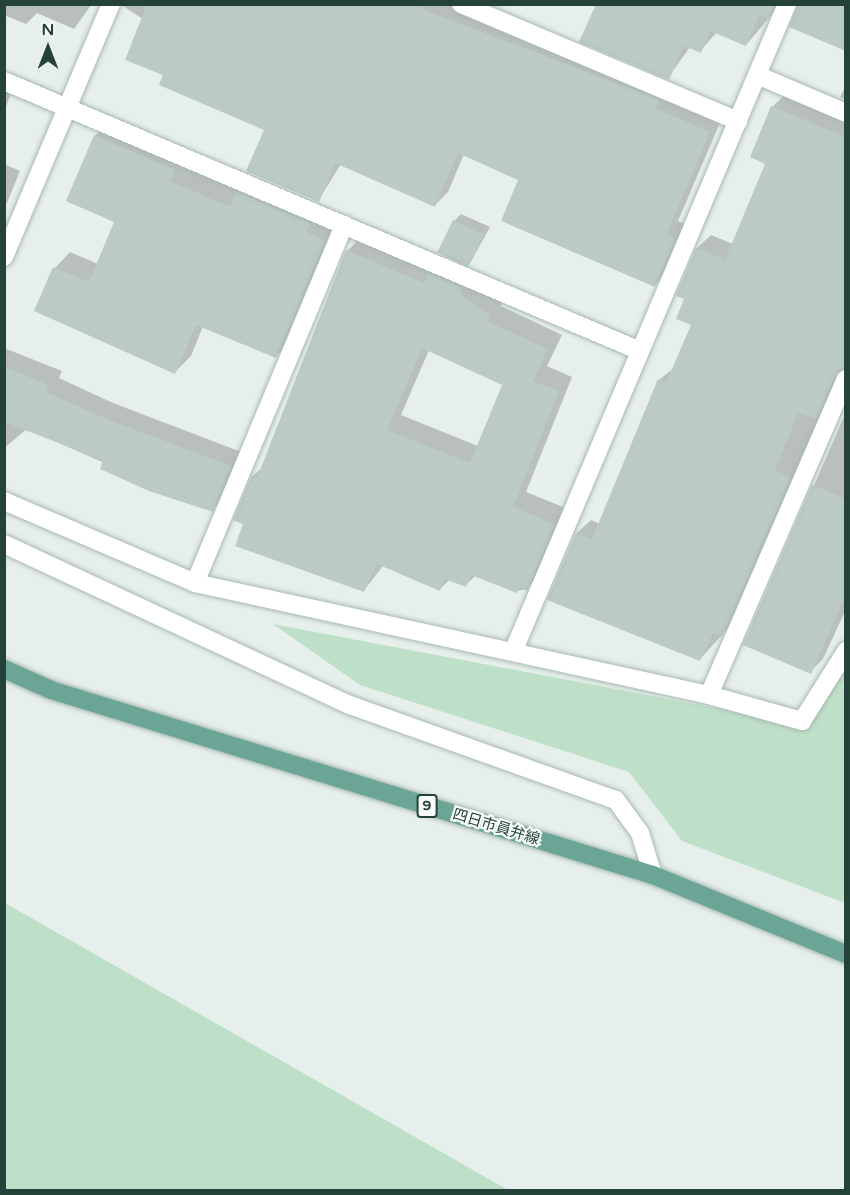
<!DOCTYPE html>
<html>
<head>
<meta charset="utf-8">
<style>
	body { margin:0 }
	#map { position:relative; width:850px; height:1195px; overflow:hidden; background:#e6efeb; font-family:"Varela Round","Noto Sans JP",sans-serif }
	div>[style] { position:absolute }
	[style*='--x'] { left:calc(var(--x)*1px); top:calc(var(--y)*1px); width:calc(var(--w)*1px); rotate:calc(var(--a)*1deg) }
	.green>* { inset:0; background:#bfe0c8 }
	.shadow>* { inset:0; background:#0003 }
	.building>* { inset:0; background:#bbcac4; transform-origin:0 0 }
	.roads { filter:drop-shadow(0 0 2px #a8b8b2) drop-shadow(0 0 2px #a8b8b2) }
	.minor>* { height:18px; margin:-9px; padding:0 9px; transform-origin:9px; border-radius:9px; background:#fff }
	.major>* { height:18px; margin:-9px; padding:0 9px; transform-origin:9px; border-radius:9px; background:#6aa596 }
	span { translate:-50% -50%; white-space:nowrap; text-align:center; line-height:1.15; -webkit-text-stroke:4.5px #f7fbf9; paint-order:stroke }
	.shield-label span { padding:2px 4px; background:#f7fbf9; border:2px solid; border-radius:4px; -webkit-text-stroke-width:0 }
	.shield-label { font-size:14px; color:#24423a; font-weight:700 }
	.street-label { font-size:15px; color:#24423a }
	.frame { position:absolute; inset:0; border:6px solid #24423a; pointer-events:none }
	.north { position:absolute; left:18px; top:18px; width:60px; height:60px; -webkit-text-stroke:4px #f7fbf9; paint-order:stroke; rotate:0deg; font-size:16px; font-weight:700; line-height:24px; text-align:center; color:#24423a }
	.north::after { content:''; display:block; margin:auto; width:21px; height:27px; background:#24423a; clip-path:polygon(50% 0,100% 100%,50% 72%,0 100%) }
</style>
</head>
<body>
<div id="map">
	<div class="green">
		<div style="clip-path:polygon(273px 624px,805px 725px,845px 659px,845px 903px,682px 841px,629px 772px,360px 685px)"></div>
		<div style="clip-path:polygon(5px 903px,508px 1190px,5px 1190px)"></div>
	</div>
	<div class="shadow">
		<div style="clip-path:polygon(4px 4px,92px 4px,74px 29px,37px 13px,26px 24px,4px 15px)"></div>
		<div style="clip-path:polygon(120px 4px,480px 4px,722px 118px,678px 221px,688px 225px,668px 272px,655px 285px,520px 179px,464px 154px,448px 192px,435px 205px,341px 164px,318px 201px,266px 129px,165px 75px,143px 19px)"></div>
		<div style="clip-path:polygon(597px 4px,781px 4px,746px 45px,717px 32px,700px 51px,690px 47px,668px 78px)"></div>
		<div style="clip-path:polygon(846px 85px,846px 100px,840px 97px)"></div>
		<div style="clip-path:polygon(4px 89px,12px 92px,4px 111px)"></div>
		<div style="clip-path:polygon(786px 94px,846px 106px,846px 335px,780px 352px,840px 379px,735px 621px,700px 659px,577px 533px,591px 520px,600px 524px,659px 380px,675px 367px,693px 325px,686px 298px,678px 295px,697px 248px,711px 235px,733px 244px,767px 163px,772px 107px)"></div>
		<div style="clip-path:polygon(111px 120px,241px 190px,254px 177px,325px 207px,321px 216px,340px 225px,292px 340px,276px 356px,203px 326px,191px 356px,175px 372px,36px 310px,55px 268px,70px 252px,98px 264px,116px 221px,95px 136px)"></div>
		<div style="clip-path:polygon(4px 164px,20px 171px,4px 210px)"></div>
		<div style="clip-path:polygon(461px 214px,490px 227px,469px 265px,454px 221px)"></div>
		<div style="clip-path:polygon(evenodd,362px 236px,503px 299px,501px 306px,562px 335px,547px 366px,572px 377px,526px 492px,568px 509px,541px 574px,526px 589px,516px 591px,476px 575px,466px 585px,450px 579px,440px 589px,383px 566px,364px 590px,245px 523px,253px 476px,264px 466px,347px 251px,362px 236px,429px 350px,504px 384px,478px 446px,401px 415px,429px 350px)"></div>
		<div style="clip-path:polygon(4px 348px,62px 371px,59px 378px,113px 403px,244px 453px,226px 496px,212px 510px,27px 429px,4px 448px)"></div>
		<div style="clip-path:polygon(846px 412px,846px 609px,823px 659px,810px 672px,745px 644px)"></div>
	</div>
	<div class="building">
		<div style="clip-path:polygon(147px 4px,409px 4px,660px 100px,656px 109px,710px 132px,666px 235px,675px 239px,655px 287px,501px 221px,518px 180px,458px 153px,435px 207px,335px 163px,319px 202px,246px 171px,264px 130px,159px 85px,163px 75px,125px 60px)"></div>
		<div style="clip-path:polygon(596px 4px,775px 4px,769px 19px,759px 15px,746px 46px,710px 31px,701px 53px,684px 46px,669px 80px,579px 42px)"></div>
		<div style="clip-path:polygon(798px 4px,846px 4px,846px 51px,789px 27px)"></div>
		<div style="clip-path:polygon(771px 106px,846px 137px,846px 368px,836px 375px,816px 419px,798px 413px,775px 471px,791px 477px,722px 637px,713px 633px,700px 661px,547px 600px,576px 533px,592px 539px,658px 379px,666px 383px,691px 325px,676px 319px,684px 299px,676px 296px,696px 248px,725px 260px,765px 164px,750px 157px)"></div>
		<div style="clip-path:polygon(94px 135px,175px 170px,170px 181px,230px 207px,237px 192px,310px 223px,306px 232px,325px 241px,276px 358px,196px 325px,175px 374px,34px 311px,53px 267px,89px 282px,114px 222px,66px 201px)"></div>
		<div style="left:453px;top:220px;width:34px;height:36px;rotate:26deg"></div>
		<div style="clip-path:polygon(evenodd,346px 250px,424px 283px,428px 273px,460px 287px,462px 297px,490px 314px,487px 321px,548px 349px,533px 381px,559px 391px,513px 507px,555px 524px,527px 591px,519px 587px,517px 593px,471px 575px,466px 587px,445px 579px,440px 591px,377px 564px,364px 592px,235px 546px,243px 524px,233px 520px,252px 475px,257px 478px,346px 250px,422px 348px,502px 385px,470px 463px,387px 430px,422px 348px)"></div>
		<div style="clip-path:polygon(4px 367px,49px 385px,46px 392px,99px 416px,231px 466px,213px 512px,149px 491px,100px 469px,103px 460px,4px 422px)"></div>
		<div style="clip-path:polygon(812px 485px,846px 499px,846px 595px,811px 674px,743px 645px)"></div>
	</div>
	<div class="roads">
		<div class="minor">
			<div style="--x:461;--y:4;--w:301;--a:22.9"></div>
			<div style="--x:757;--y:75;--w:97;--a:23.1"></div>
			<div style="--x:4;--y:81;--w:691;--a:23"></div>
			<div style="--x:4;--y:257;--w:275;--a:-67.1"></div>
			<div style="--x:4;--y:501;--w:208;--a:23.2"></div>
			<div style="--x:195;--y:583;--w:526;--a:12.29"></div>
			<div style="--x:709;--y:695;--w:344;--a:-66.6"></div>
			<div style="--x:4;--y:544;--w:382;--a:25"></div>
			<div style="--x:350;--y:705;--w:282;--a:19.7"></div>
			<div style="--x:616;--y:800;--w:41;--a:54"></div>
			<div style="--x:640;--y:833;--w:44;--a:72.8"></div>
			<div style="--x:195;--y:583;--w:388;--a:-67.4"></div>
			<div style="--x:513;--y:652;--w:704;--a:-67.08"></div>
			<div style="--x:709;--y:695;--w:97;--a:15.6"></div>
			<div style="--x:802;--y:721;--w:83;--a:-57.8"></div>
		</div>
		<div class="major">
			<div style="--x:4;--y:669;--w:51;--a:24.1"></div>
			<div style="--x:51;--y:690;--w:630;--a:17.08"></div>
			<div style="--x:653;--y:875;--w:209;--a:22.3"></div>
		</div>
	</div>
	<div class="shield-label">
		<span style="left:427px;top:806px">9</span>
	</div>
	<div class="street-label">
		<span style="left:496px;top:827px;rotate:17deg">四日市員弁線</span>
	</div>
	<div class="frame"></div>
	<div class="north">N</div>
</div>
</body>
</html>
